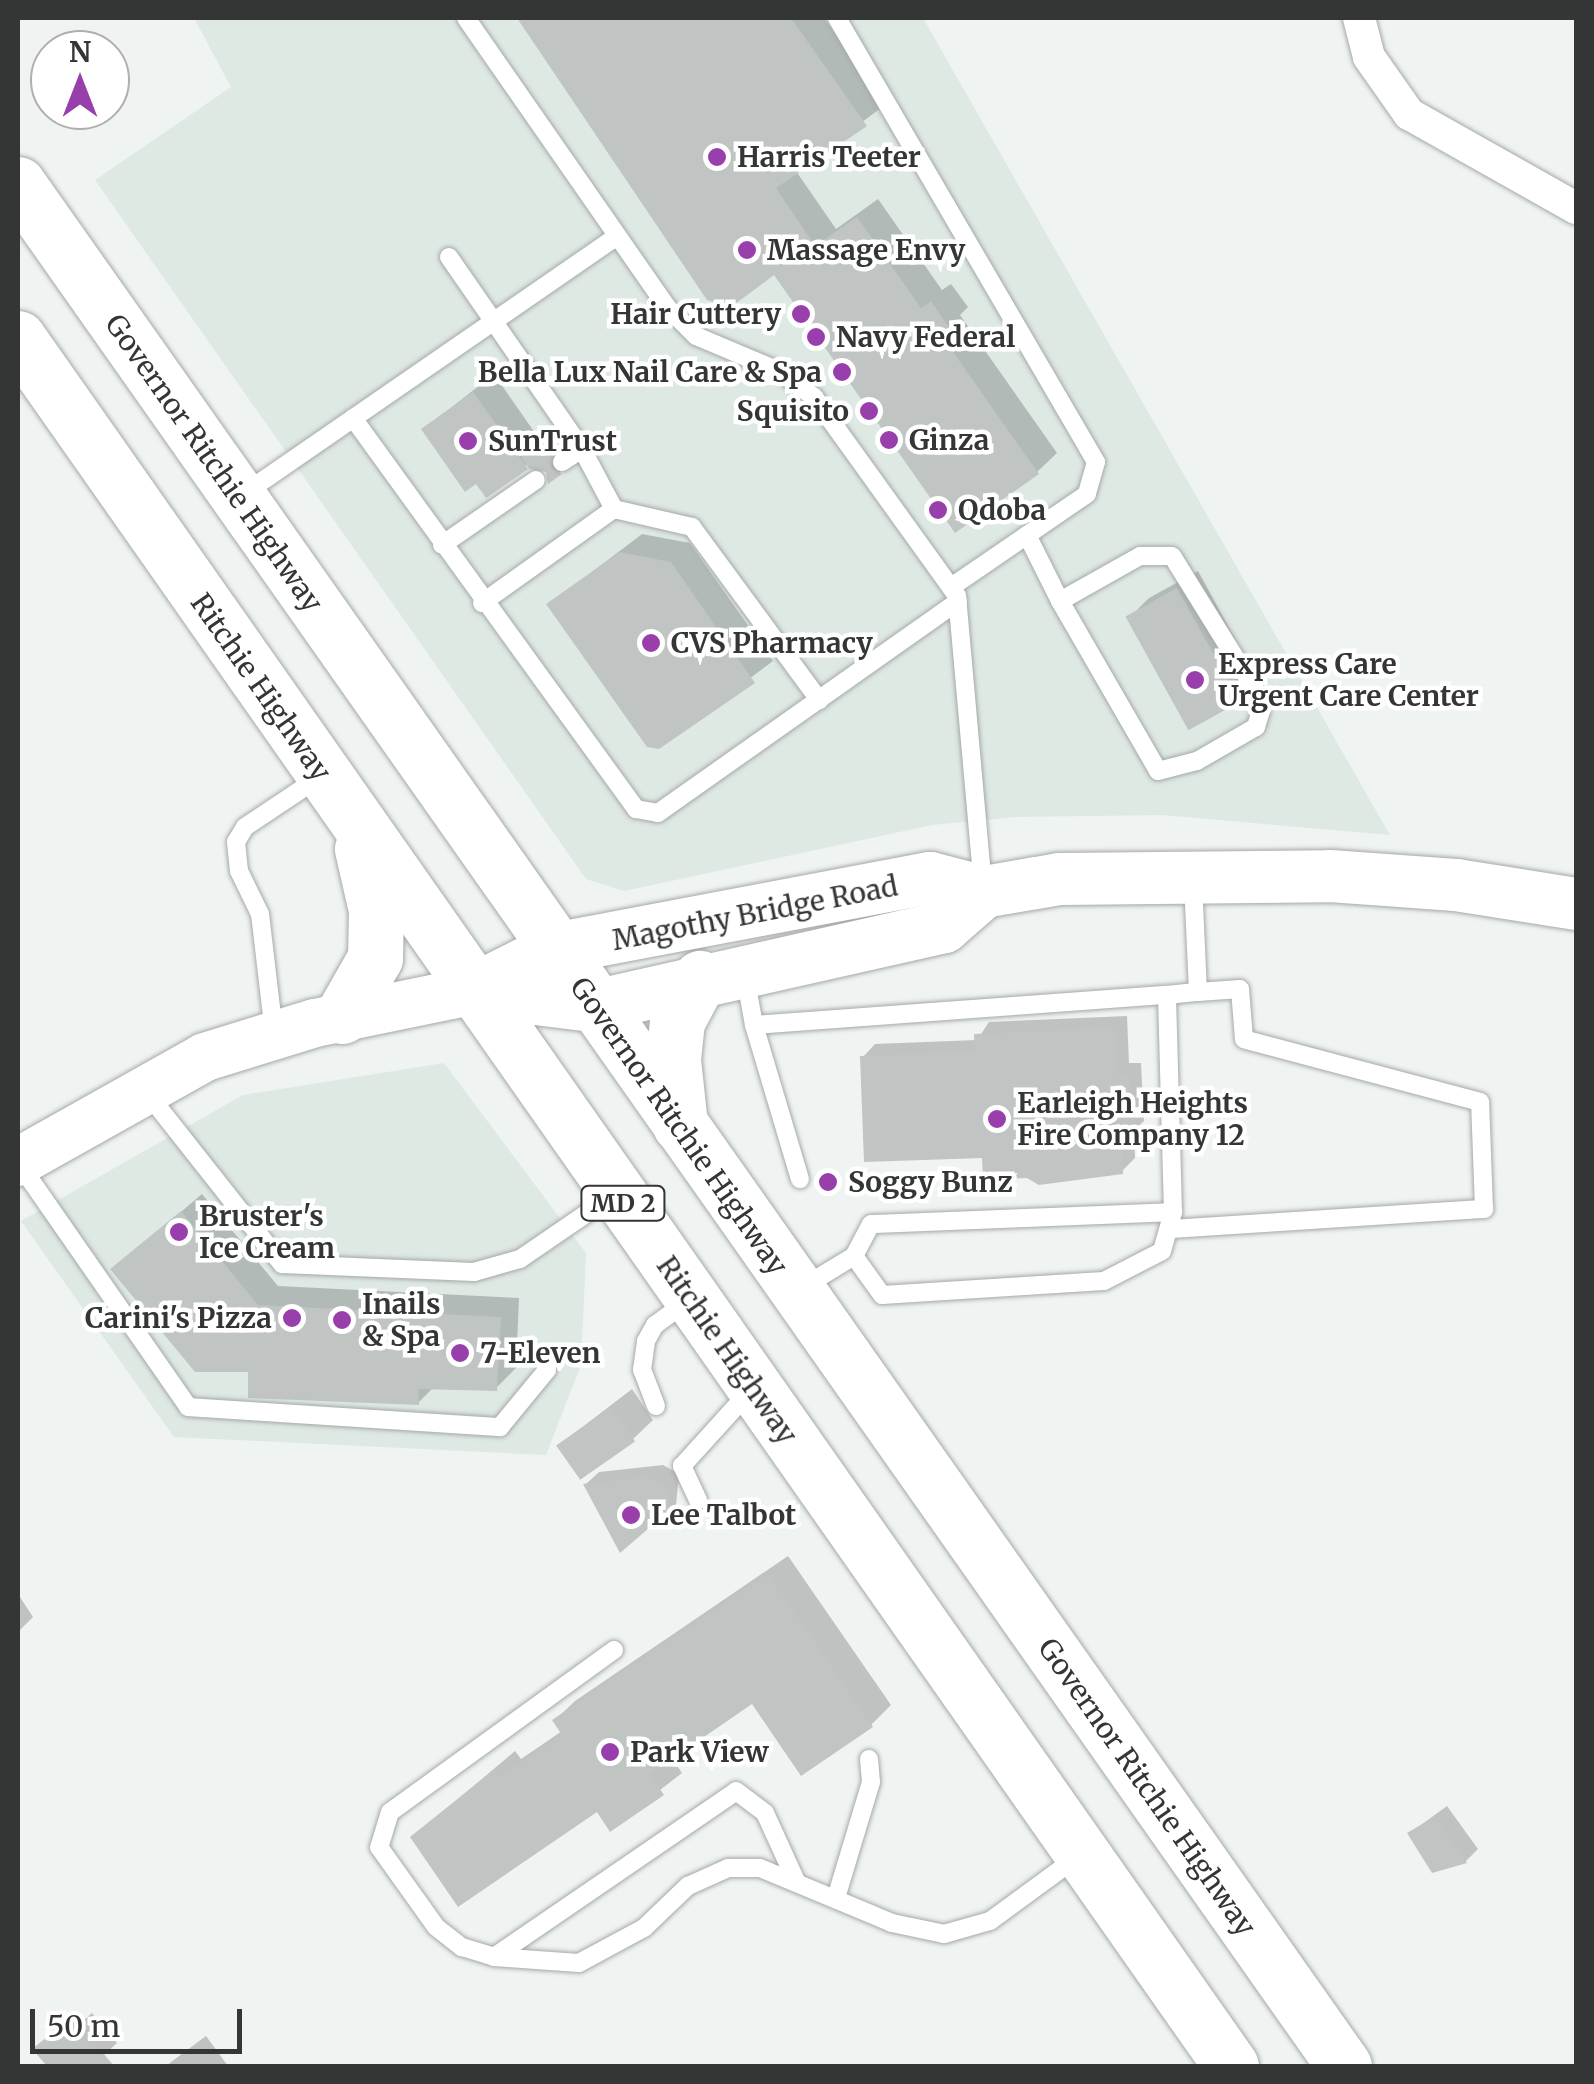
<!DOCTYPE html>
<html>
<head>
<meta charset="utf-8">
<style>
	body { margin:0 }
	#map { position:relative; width:1594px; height:2084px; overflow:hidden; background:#eff3f1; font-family:Merriweather,serif }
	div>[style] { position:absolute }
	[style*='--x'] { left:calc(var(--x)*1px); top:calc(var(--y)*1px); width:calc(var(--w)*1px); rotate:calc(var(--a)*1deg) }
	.built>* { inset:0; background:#dee9e4 }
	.shadow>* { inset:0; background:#0003 }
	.building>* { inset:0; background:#c0c4c2; transform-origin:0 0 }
	.roads { filter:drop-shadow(0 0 2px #a5a9a7) drop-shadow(0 0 2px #a5a9a7) }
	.lane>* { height:18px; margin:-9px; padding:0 9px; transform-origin:9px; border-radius:9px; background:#fff }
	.street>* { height:32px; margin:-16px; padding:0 16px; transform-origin:16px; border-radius:16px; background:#fff }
	.secondary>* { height:48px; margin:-24px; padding:0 24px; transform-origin:24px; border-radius:24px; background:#fff }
	.primary>* { height:52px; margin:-26px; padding:0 26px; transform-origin:26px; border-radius:26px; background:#fff }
	.highway>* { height:55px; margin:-27.5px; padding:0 27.5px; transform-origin:27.5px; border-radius:27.5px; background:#fff }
	.dots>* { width:28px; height:28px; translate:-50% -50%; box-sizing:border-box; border:5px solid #fff; border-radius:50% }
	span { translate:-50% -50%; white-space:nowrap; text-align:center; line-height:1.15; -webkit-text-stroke:9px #fff; paint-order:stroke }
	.shield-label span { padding:2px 8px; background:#fff; border:2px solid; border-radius:8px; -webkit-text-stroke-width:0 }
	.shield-label { font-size:25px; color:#343635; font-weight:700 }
	.poi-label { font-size:28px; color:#343635; font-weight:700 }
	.left { translate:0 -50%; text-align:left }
	.right { translate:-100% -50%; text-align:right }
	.street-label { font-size:28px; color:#343635 }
	.frame { position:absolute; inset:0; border:20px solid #343635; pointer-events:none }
	.north { position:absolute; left:30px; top:30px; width:100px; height:100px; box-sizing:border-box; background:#fff; border:2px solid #aeafae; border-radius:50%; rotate:0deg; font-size:28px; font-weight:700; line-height:40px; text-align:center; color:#343635 }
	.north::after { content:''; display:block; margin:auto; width:35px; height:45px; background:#993fab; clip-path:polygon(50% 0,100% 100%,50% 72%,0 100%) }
	.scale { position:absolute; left:30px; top:2009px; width:212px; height:45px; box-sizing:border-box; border:5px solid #343635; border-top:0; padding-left:12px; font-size:30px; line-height:35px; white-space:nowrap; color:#343635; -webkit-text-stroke:8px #fff; paint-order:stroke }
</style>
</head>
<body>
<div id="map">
	<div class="built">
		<div style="clip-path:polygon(194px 18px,923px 18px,1390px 835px,1162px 815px,1016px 817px,932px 825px,624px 891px,586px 879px,95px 180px,231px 87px)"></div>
		<div style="clip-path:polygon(444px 1063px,586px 1253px,581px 1365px,546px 1455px,174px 1437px,21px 1221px,243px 1095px)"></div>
	</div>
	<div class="shadow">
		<div style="clip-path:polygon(520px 18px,824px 18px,885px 105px,796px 171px,836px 229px,878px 199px,942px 290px,951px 284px,968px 307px,960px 315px,1057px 453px,1037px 472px,774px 272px,730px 305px,715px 303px)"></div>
		<div style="clip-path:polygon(494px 374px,542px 443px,555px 439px,549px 467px,559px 445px,555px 462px,565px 468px,549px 480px,548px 470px,529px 464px,476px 481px,424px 429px)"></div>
		<div style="clip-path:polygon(642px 534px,690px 543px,773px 661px,658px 747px,550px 604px)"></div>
		<div style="clip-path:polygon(1198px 571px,1258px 681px,1238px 700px,1129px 618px,1149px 598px)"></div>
		<div style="clip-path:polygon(1127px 1016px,1129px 1063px,1141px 1063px,1144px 1121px,1134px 1130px,1135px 1158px,1122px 1171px,985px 1155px,863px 1057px,875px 1044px,977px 1040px,989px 1022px)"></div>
		<div style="clip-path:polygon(202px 1194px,278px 1286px,519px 1298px,516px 1368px,496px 1388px,434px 1387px,418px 1403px,251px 1370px,114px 1269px)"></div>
		<div style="clip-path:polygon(632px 1389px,653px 1420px,633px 1439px,559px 1445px)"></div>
		<div style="clip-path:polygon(663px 1465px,679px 1474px,676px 1505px,621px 1549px,586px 1484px,599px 1472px)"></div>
		<div style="clip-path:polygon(788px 1556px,891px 1705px,871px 1725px,753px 1701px,671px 1757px,682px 1773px,611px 1828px,598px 1809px,413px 1837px,515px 1751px,521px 1759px,562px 1731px,555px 1720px,575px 1701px)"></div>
		<div style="clip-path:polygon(18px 1594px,33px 1617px,18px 1632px)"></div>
		<div style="clip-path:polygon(1447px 1806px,1478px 1849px,1466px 1861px,1433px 1870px,1410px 1833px)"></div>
		<div style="clip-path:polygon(92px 2013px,117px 2043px,92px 2066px,54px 2066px,36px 2049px,71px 2018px,77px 2026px)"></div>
		<div style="clip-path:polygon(206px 2036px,228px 2066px,167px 2066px,171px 2062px)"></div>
	</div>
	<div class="building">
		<div style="clip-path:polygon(517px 18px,791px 18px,867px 126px,776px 188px,815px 246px,857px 217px,921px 308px,931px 301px,950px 329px,941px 335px,1039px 474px,955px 533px,774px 275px,731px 307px,707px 300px)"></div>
		<div style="clip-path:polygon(473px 392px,528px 469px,486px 498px,476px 484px,465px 492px,421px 429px)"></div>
		<div style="clip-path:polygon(546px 439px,555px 452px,551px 468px,562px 474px,548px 484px,546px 472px,529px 469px,521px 457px)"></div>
		<div style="clip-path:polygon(620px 552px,671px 562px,755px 683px,659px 749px,647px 747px,546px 604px)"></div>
		<div style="left:1177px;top:588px;width:130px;height:59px;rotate:61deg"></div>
		<div style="clip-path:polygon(1115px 1028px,1117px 1075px,1129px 1074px,1132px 1136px,1122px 1136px,1123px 1174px,1039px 1185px,1027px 1178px,983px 1180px,982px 1158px,864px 1162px,860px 1056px,975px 1052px,974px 1034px)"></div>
		<div style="clip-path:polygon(181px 1211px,258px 1305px,501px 1317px,497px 1391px,418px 1389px,419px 1405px,248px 1398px,248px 1372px,195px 1372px,110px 1269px)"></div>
		<div style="left:611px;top:1407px;width:42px;height:67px;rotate:55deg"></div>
		<div style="clip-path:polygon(649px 1477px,667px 1487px,670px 1510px,620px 1553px,583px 1484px)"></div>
		<div style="clip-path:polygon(768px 1574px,873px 1727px,801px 1776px,752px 1704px,650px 1774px,664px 1795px,610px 1832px,597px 1812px,458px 1907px,410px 1837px,495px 1769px,500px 1777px,562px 1735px,552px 1720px)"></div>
		<div style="clip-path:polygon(1434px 1817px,1467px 1863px,1432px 1873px,1407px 1833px)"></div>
		<div style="clip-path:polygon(78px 2024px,114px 2066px,47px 2066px,32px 2049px,57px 2029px,63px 2036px)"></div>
	</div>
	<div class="roads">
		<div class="lane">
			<div style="--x:466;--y:18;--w:351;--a:55.2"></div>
			<div style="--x:666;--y:306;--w:42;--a:45"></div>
			<div style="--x:696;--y:336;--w:90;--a:22.9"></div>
			<div style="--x:779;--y:371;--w:44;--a:36.6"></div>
			<div style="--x:814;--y:397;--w:245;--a:54.3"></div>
			<div style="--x:957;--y:596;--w:291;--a:84.9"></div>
			<div style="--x:837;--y:18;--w:514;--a:59.74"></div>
			<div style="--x:1096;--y:462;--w:33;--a:106"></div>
			<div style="--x:1087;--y:494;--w:165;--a:145.6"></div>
			<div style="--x:449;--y:257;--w:234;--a:55.3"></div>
			<div style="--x:582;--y:449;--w:68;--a:61.9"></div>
			<div style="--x:614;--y:509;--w:80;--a:13"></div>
			<div style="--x:692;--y:527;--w:215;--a:53.7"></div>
			<div style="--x:353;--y:418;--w:483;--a:54.1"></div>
			<div style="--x:636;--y:809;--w:22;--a:10"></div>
			<div style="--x:658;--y:813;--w:367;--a:-35.2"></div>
			<div style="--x:562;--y:462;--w:24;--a:-33"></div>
			<div style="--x:242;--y:495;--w:454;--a:-34.6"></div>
			<div style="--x:1027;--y:535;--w:74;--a:63.4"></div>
			<div style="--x:1060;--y:601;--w:196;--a:60"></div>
			<div style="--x:1158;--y:771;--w:40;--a:-14.4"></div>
			<div style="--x:1197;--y:761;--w:68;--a:-30"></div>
			<div style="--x:1256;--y:727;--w:17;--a:-73"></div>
			<div style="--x:1261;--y:711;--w:24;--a:-107"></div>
			<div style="--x:1254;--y:688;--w:155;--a:-121.8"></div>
			<div style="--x:1172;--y:556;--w:32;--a:180"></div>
			<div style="--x:1140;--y:556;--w:92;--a:150.6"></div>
			<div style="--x:442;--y:545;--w:114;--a:-34.7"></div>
			<div style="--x:482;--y:603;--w:162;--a:-35.5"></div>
			<div style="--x:745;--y:976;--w:50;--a:79.6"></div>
			<div style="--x:754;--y:1025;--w:414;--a:-4.2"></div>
			<div style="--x:754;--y:1025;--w:161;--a:73.4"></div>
			<div style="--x:274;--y:1033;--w:120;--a:-96.7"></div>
			<div style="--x:260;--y:914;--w:48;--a:-116"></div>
			<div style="--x:239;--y:871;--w:29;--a:-96"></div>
			<div style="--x:236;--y:842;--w:17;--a:-59"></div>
			<div style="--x:245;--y:827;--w:90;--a:-33.7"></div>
			<div style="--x:147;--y:1093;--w:218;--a:51.7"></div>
			<div style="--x:282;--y:1264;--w:192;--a:2.4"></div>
			<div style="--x:474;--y:1272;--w:48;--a:-15.8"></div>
			<div style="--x:520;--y:1259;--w:112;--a:-34.4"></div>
			<div style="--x:18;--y:1162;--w:298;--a:55.2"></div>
			<div style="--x:188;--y:1407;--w:313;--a:3.7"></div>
			<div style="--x:500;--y:1427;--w:74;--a:-50.5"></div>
			<div style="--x:1173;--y:1212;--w:302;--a:177.7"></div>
			<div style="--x:871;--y:1224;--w:36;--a:118"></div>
			<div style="--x:854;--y:1256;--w:48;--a:54.3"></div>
			<div style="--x:882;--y:1295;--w:222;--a:-3.6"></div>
			<div style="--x:1104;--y:1281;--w:65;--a:-27.3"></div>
			<div style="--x:1162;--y:1251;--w:41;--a:-74.2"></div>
			<div style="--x:1173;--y:1212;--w:217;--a:-91.6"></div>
			<div style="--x:1167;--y:995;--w:31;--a:-6"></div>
			<div style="--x:1198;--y:992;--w:111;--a:-92.6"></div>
			<div style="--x:1172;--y:1229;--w:313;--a:-3.7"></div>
			<div style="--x:1484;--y:1209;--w:107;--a:-92.1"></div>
			<div style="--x:1480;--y:1102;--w:244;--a:-165.1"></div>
			<div style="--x:1244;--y:1039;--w:50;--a:-94.6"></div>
			<div style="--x:1240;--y:989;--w:42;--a:175.9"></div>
			<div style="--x:803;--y:1287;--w:60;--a:-31.3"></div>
			<div style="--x:656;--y:1406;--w:39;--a:-111"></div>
			<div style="--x:642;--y:1370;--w:29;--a:-82"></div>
			<div style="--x:646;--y:1341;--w:18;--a:-61"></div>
			<div style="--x:655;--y:1325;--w:39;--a:-36"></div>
			<div style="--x:698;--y:1500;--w:38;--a:-115"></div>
			<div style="--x:682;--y:1466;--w:100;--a:-47.8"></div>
			<div style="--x:614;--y:1650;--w:276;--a:144.1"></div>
			<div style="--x:390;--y:1812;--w:37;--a:107"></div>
			<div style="--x:379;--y:1847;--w:98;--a:54.5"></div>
			<div style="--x:436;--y:1927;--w:33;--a:38"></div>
			<div style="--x:462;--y:1947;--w:34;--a:17"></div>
			<div style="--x:494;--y:1957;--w:85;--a:4"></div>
			<div style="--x:579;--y:1963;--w:74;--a:-28.3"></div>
			<div style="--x:644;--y:1928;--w:61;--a:-43.7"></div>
			<div style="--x:688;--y:1886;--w:44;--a:-24.2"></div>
			<div style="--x:728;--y:1868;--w:32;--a:0"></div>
			<div style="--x:760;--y:1868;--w:143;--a:22.6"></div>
			<div style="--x:892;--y:1923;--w:53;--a:11.9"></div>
			<div style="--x:944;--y:1934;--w:48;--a:-15.8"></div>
			<div style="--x:990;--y:1921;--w:107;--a:-36.2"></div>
			<div style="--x:836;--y:1898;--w:121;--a:-73.2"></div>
			<div style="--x:871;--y:1782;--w:23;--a:-95"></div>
			<div style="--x:494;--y:1957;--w:293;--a:-34.4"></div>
			<div style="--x:736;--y:1791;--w:36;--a:37"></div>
			<div style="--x:765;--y:1813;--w:75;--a:65.5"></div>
		</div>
		<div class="street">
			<div style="--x:1359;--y:18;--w:40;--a:75.6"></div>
			<div style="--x:1369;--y:57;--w:70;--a:54.9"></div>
			<div style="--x:1409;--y:114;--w:192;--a:29.4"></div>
		</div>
		<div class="secondary">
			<div style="--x:18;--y:1162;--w:214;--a:-29.3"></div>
			<div style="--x:205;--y:1057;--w:115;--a:-17.2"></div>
			<div style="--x:315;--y:1023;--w:159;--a:-11.6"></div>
		</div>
		<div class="primary">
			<div style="--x:471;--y:991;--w:93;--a:-26.8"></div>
			<div style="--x:554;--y:949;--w:383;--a:-10.7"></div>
			<div style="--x:930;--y:878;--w:56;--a:14.5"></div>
			<div style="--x:984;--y:892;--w:76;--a:-9.8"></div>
			<div style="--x:1059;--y:879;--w:271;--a:-0.6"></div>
			<div style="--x:1330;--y:876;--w:126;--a:4.1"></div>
			<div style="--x:1456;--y:885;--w:121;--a:9"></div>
			<div style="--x:471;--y:991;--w:124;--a:7"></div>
			<div style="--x:594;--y:1006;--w:359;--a:-12.7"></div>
			<div style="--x:944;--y:927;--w:53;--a:-41.2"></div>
		</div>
		<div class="highway">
			<div style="--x:18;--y:184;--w:2302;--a:54.83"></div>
			<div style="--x:18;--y:338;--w:2111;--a:54.93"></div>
			<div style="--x:342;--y:1016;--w:67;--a:-60.4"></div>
			<div style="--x:375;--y:958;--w:48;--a:-88.8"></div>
			<div style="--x:376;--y:910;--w:63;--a:-102.9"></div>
			<div style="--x:680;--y:1125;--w:66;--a:-96.1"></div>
			<div style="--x:673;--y:1059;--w:38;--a:-84"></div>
			<div style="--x:677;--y:1021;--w:49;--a:-61.9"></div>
		</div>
	</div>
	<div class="dots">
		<div style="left:717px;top:157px;background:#993fab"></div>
		<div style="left:747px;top:250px;background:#993fab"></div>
		<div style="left:801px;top:314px;background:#993fab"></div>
		<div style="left:816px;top:337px;background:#993fab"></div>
		<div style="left:842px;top:372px;background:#993fab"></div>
		<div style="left:869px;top:411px;background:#993fab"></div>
		<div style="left:889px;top:440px;background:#993fab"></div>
		<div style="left:468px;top:441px;background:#993fab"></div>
		<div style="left:938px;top:510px;background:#993fab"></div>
		<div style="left:651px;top:643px;background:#993fab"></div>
		<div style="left:1195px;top:680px;background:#993fab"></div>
		<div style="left:997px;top:1119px;background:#993fab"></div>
		<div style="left:828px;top:1182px;background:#993fab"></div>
		<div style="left:179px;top:1232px;background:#993fab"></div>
		<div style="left:292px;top:1318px;background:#993fab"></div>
		<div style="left:342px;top:1320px;background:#993fab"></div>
		<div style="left:460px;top:1353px;background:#993fab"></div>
		<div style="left:631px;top:1515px;background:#993fab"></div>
		<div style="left:610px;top:1752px;background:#993fab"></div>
	</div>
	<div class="shield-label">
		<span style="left:623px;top:1203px">MD 2</span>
	</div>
	<div class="poi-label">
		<span class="left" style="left:737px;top:157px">Harris Teeter</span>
		<span class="left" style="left:767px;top:250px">Massage Envy</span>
		<span class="right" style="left:781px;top:314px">Hair Cuttery</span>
		<span class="left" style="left:836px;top:337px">Navy Federal</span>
		<span class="right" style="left:822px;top:372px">Bella Lux Nail Care &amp; Spa</span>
		<span class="right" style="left:849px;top:411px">Squisito</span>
		<span class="left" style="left:909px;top:440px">Ginza</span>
		<span class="left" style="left:488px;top:441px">SunTrust</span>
		<span class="left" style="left:958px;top:510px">Qdoba</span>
		<span class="left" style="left:671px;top:643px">CVS Pharmacy</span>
		<span class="left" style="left:1218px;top:680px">Express Care<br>Urgent Care Center</span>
		<span class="left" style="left:1017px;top:1119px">Earleigh Heights<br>Fire Company 12</span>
		<span class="left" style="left:848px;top:1182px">Soggy Bunz</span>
		<span class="left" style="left:199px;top:1232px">Bruster's<br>Ice Cream</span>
		<span class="left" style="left:362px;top:1320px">Inails<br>&amp; Spa</span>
		<span class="right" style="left:272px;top:1318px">Carini's Pizza</span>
		<span class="left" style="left:480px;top:1353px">7-Eleven</span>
		<span class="left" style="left:651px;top:1515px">Lee Talbot</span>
		<span class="left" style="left:630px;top:1752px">Park View</span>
	</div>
	<div class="street-label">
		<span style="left:214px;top:463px;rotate:55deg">Governor Ritchie Highway</span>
		<span style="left:261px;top:687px;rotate:55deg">Ritchie Highway</span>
		<span style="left:755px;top:913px;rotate:-11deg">Magothy Bridge Road</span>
		<span style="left:679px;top:1126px;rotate:55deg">Governor Ritchie Highway</span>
		<span style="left:727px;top:1350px;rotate:55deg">Ritchie Highway</span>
		<span style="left:1147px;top:1787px;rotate:55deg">Governor Ritchie Highway</span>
	</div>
	<div class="frame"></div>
	<div class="north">N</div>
	<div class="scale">50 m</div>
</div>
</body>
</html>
